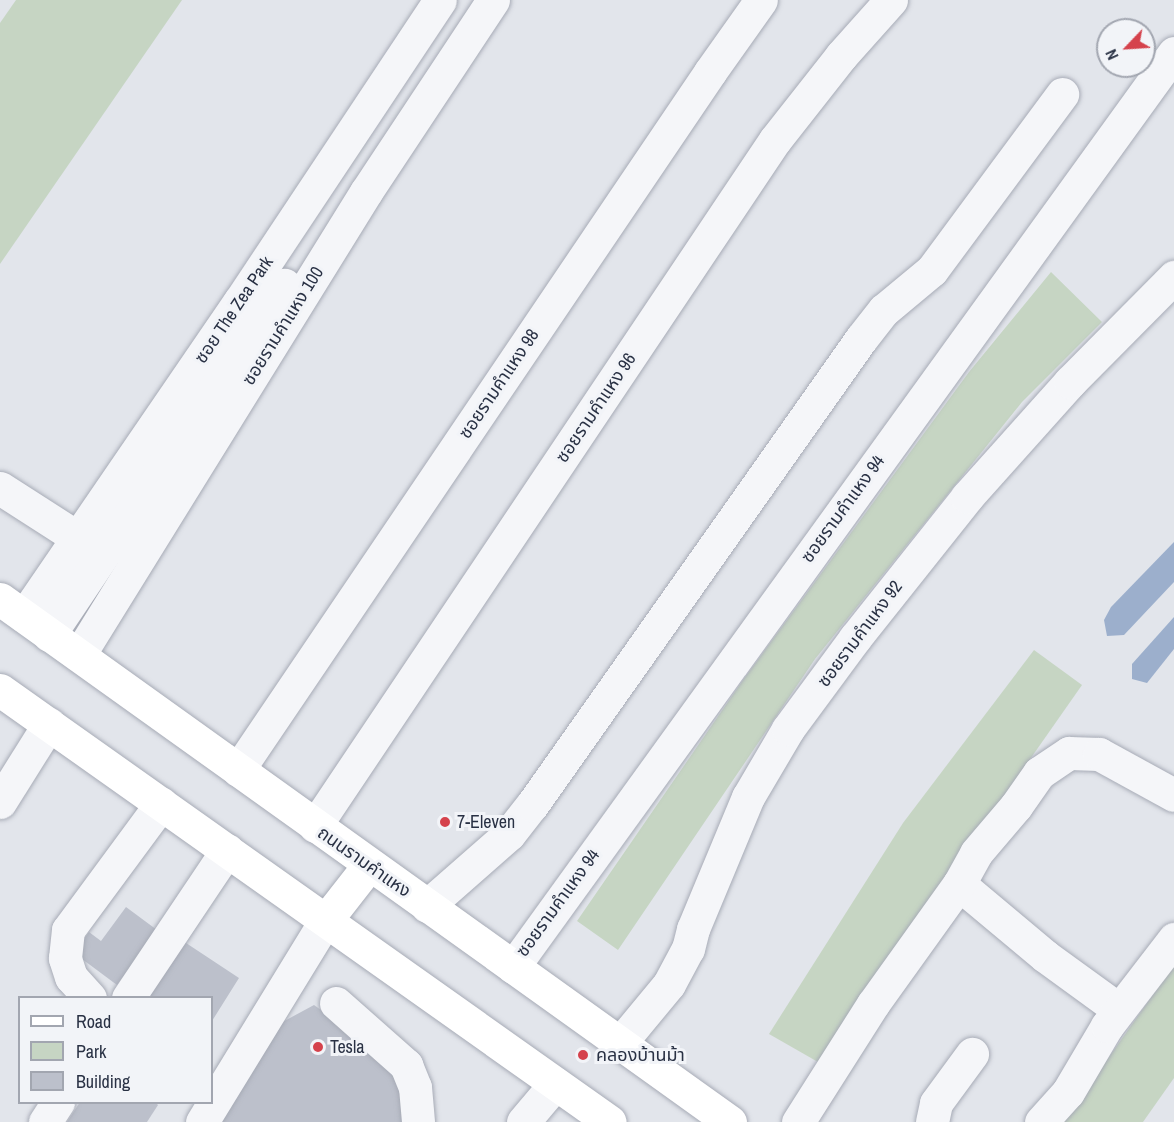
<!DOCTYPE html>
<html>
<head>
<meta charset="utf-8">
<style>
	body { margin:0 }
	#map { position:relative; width:1174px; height:1122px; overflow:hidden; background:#e2e5eb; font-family:"Archivo Narrow","Noto Sans Thai",sans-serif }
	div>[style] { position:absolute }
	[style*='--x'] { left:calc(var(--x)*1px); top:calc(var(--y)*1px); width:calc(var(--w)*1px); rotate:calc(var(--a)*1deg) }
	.green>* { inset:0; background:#c6d5c3 }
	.water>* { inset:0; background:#9cafcc }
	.building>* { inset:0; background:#bcc0cb }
	.roads { filter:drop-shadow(0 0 2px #a7abb6) drop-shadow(0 0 2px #a7abb6) }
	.minor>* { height:33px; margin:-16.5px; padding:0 16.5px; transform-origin:16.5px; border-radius:16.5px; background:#f5f6f9 }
	.major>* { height:33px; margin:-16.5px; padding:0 16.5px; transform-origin:16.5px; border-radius:16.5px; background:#fff }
	.dots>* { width:16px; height:16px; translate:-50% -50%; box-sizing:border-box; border:3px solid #f2f4f8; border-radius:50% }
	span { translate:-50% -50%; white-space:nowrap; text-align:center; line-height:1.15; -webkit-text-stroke:6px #f2f4f8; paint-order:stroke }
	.street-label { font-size:18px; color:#293144 }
	.poi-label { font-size:18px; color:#293144 }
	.left { translate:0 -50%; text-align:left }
	.legend { position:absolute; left:18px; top:996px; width:195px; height:108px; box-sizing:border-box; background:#f2f4f8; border:2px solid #a2a6b0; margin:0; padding:8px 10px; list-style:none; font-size:18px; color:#293144 }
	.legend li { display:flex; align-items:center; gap:12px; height:30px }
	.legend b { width:30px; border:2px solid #a2a6b0 }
	.north { position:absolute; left:1096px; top:18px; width:60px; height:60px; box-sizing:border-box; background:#f2f4f8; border:2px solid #a2a6b0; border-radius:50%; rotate:245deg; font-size:16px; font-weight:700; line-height:24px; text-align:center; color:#293144 }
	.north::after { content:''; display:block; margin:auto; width:21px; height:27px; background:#d5424c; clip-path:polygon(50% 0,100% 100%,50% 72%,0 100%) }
</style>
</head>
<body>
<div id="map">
	<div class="green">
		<div style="clip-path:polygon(16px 0,182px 0,0 264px,0 23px)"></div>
		<div style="clip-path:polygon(1051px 272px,1102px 322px,1022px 402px,815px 659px,618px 950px,577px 921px,743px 680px,969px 372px)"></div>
		<div style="clip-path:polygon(1034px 650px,1082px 685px,818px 1062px,769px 1034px,903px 823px)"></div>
		<div style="clip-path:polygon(1174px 965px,1174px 1078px,1143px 1122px,1063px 1122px)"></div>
	</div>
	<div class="water">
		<div style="clip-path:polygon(1174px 542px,1174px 582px,1124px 635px,1107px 636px,1104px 620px,1111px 607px)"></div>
		<div style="clip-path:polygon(1174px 617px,1174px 649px,1147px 683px,1132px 679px,1132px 664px)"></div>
	</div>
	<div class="building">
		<div style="clip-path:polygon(126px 907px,157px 930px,117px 985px,74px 953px,89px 932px,101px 941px)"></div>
		<div style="clip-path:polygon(183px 941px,239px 978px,212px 1021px,212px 998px,146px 998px)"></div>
		<div style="clip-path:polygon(314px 1005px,405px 1070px,413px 1122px,213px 1122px,277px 1025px)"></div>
		<div style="clip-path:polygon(80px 1102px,155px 1102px,158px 1105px,147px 1122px,67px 1122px)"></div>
	</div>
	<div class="roads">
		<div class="minor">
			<div style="--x:0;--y:488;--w:93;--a:32.7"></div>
			<div style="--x:24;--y:616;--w:382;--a:-55.6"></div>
			<div style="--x:240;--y:301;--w:361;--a:-56.4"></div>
			<div style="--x:49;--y:635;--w:422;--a:-56.1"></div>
			<div style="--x:79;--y:655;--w:545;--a:-58.21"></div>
			<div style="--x:366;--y:192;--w:230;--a:-56.5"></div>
			<div style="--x:238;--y:770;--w:843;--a:-55.93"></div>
			<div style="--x:710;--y:72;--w:88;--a:-54.7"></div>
			<div style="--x:0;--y:802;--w:92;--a:-57.9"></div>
			<div style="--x:315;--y:826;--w:826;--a:-56.16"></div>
			<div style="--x:775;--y:140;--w:107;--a:-51.8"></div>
			<div style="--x:841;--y:56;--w:75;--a:-48.2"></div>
			<div style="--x:959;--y:884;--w:112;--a:39.9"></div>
			<div style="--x:1045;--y:956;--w:90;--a:36"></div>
			<div style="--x:427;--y:906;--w:109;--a:-41.3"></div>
			<div style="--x:509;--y:834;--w:37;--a:-52"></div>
			<div style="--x:532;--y:805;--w:570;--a:-54.78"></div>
			<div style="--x:861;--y:339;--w:37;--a:-52"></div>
			<div style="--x:884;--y:310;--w:62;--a:-39.8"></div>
			<div style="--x:932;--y:270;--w:219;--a:-53.5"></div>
			<div style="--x:513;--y:967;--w:1128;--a:-54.13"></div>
			<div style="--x:90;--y:998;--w:28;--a:-132"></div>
			<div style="--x:71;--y:977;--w:20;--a:-108"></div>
			<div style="--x:65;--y:958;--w:28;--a:-84"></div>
			<div style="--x:68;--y:930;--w:157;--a:-53.6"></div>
			<div style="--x:128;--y:998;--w:178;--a:-56.2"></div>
			<div style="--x:336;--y:1003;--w:94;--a:41.5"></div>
			<div style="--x:406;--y:1065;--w:24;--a:68"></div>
			<div style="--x:415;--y:1087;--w:35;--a:85"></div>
			<div style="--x:621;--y:1042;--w:75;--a:-50.4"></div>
			<div style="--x:669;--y:984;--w:40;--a:-62"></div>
			<div style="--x:688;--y:949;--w:21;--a:-76"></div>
			<div style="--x:693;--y:929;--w:143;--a:-67.4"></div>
			<div style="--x:748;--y:797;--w:79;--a:-59.5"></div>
			<div style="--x:788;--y:729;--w:113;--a:-53.6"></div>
			<div style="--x:855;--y:638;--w:180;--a:-51.5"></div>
			<div style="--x:967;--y:497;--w:154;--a:-48.2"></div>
			<div style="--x:1070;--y:382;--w:148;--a:-45.3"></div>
			<div style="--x:45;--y:1122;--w:24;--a:-57"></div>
			<div style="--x:202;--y:1122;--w:237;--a:-58.5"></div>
			<div style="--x:523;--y:1122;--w:50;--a:-49.9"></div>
			<div style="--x:798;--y:1122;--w:140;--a:-57.6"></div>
			<div style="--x:873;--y:1004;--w:148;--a:-54.4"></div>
			<div style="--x:959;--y:884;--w:35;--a:-61"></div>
			<div style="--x:976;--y:853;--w:62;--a:-49.6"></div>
			<div style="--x:1016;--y:806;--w:40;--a:-55.1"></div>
			<div style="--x:1039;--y:773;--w:36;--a:-34"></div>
			<div style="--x:1069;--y:753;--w:30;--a:2"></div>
			<div style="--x:1099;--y:754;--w:85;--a:28.7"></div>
			<div style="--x:932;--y:1122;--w:19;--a:-78"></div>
			<div style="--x:936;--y:1103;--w:61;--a:-53.7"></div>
			<div style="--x:1041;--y:1122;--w:40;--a:-48"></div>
			<div style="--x:1068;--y:1092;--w:77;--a:-59.4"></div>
			<div style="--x:1107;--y:1026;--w:110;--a:-52.4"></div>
		</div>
		<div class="major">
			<div style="--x:0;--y:599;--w:898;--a:35.62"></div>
			<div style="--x:0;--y:690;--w:747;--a:35.31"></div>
			<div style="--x:326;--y:920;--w:70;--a:-52"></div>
		</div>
	</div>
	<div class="dots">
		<div style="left:445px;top:822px;background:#d5424c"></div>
		<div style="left:318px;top:1047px;background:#d5424c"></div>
		<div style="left:583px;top:1055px;background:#d5424c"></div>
	</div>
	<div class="street-label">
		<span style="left:234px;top:310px;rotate:-56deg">ซอย The Zea Park</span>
		<span style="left:283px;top:326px;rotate:-58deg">ซอยรามคำแหง 100</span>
		<span style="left:499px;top:384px;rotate:-56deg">ซอยรามคําแหง 98</span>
		<span style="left:596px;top:408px;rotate:-56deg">ซอยรามคําแหง 96</span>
		<span style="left:843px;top:509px;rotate:-54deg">ซอยรามคําแหง 94</span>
		<span style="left:860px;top:634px;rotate:-53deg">ซอยรามคําแหง 92</span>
		<span style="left:364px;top:862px;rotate:35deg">ถนนรามคำแหง</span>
		<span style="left:558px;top:903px;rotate:-54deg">ซอยรามคําแหง 94</span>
	</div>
	<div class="poi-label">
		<span class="left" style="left:457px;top:822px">7-Eleven</span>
		<span class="left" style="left:330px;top:1047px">Tesla</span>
		<span class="left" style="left:596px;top:1055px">คลองบ้านม้า</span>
	</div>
	<ul class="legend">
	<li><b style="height:8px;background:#fff"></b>Road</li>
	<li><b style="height:16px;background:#c6d5c3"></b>Park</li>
	<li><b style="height:16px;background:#bcc0cb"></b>Building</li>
	</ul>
	<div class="north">N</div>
</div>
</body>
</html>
